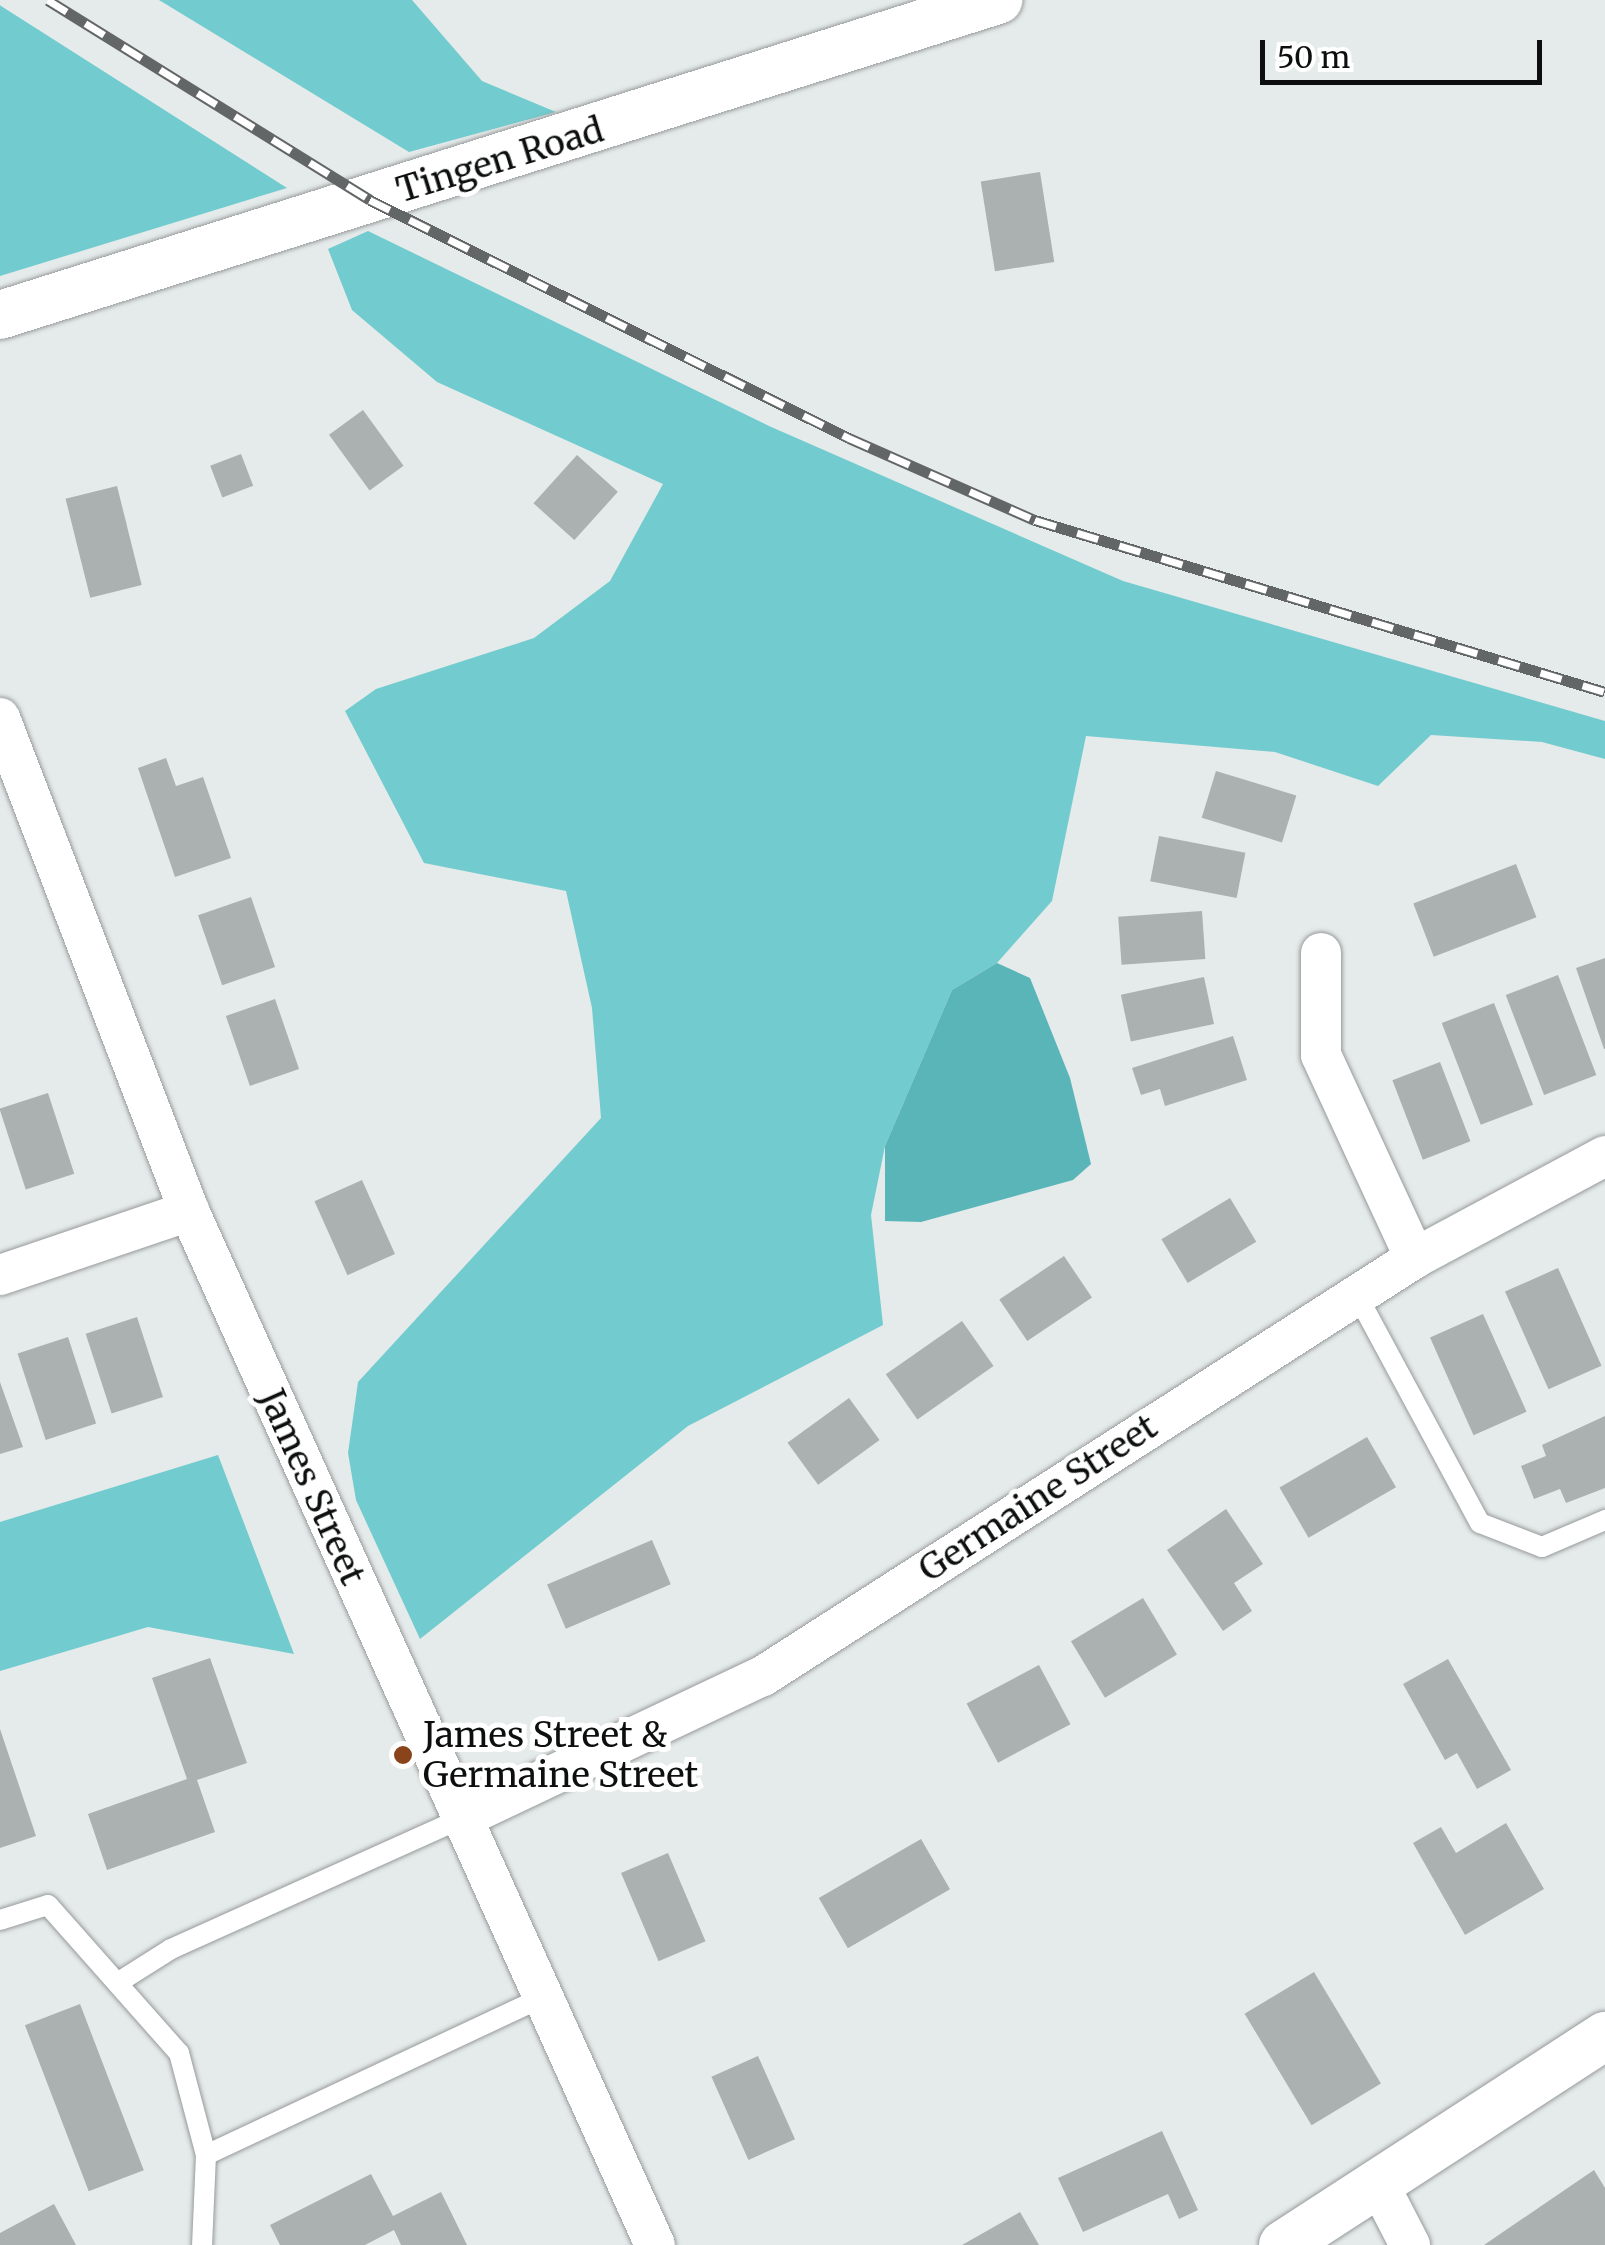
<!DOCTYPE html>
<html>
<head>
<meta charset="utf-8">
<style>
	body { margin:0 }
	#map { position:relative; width:1605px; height:2245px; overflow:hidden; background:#e5eaea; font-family:Merriweather,serif }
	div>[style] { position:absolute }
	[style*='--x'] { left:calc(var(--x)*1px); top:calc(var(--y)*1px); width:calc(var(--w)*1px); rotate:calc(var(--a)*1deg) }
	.forest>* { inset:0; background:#72cccf }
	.water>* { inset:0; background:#5ab5b8 }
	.building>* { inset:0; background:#abb0b0; transform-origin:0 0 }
	.roads { filter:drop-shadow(0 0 2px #969a9a) drop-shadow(0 0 2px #969a9a) }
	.service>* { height:20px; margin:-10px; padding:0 10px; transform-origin:10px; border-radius:10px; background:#fff }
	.minor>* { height:40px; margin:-20px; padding:0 20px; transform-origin:20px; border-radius:20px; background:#fff }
	.tertiary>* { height:48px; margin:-24px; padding:0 24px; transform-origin:24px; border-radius:24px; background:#fff }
	.rail>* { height:11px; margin-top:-5.5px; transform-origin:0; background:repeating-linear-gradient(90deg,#fff 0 22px,#636666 0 44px); box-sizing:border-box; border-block:2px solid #636666 }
	.dots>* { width:28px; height:28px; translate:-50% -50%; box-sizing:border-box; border:5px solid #fff; border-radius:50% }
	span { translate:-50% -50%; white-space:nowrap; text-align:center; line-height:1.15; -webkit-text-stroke:10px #fff; paint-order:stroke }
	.street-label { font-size:35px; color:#0d0f0f }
	.poi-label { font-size:35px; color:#0d0f0f }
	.left { translate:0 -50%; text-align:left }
	.scale { position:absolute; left:1260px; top:40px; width:282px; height:45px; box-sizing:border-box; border:5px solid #0d0f0f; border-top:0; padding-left:12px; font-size:30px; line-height:35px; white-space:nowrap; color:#0d0f0f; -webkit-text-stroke:8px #fff; paint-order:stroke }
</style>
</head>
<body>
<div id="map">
	<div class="forest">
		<div style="clip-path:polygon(159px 0,412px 0,482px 81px,556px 112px,409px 152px)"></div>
		<div style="clip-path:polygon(0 5px,1px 6px,287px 188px,0 276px)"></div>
		<div style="clip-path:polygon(368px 231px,769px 426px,1123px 581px,1605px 721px,1605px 759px,1542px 742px,1431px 735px,1378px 786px,1275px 752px,1086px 736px,1052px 901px,997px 963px,952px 990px,885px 1146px,871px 1215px,883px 1325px,688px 1426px,420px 1639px,356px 1500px,348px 1453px,358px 1382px,601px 1118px,592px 1008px,566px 891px,424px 863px,345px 711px,376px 689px,534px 638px,610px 581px,663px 484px,437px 382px,352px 310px,328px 249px)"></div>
		<div style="clip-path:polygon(218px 1455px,294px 1654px,148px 1627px,0 1671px,0 1522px)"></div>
	</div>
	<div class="water">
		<div style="clip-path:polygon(997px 963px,1030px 978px,1070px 1078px,1091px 1164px,1073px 1180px,921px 1222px,885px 1221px,885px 1146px,952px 990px)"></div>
	</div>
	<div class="building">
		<div style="left:1040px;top:172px;width:91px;height:60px;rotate:81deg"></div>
		<div style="left:363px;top:410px;width:69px;height:42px;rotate:54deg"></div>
		<div style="left:241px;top:454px;width:34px;height:33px;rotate:69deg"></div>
		<div style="left:577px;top:455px;width:55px;height:65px;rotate:42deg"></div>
		<div style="left:117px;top:486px;width:102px;height:53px;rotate:76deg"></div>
		<div style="clip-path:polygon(166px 758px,176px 786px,203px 777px,231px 858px,175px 877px,138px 768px)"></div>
		<div style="left:1216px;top:771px;width:84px;height:49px;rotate:17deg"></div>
		<div style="left:1159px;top:836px;width:88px;height:46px;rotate:11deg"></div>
		<div style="left:1516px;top:864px;width:57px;height:110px;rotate:69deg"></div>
		<div style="left:251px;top:897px;width:74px;height:56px;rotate:71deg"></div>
		<div style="left:1202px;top:911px;width:48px;height:84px;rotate:86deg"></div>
		<div style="clip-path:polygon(1605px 958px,1605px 1049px,1604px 1049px,1576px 968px)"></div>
		<div style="left:1558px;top:975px;width:107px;height:56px;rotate:69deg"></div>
		<div style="left:1204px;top:977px;width:48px;height:85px;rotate:78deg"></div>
		<div style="left:275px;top:999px;width:74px;height:52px;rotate:71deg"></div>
		<div style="left:1494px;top:1003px;width:109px;height:56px;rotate:69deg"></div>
		<div style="clip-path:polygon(1233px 1036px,1247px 1080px,1165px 1106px,1160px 1089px,1141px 1095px,1132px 1068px)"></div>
		<div style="left:1440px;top:1062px;width:85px;height:51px;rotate:69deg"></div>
		<div style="left:48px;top:1093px;width:85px;height:51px;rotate:72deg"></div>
		<div style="left:362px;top:1180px;width:81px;height:52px;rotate:66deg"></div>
		<div style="left:1230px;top:1198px;width:51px;height:80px;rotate:59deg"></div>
		<div style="left:1064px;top:1256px;width:50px;height:78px;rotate:56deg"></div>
		<div style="left:1558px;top:1268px;width:107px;height:58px;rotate:66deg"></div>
		<div style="left:1483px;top:1314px;width:107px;height:58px;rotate:66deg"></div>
		<div style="left:137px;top:1317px;width:84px;height:54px;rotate:72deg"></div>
		<div style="left:962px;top:1321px;width:55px;height:93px;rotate:55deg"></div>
		<div style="left:68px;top:1337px;width:91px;height:53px;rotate:72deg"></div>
		<div style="clip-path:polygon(0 1382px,23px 1447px,0 1454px)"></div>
		<div style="left:849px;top:1398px;width:52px;height:76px;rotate:54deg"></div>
		<div style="clip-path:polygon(1605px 1416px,1605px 1488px,1566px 1503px,1560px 1489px,1534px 1499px,1521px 1466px,1546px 1456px,1542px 1445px)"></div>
		<div style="left:1367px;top:1437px;width:58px;height:101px;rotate:60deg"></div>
		<div style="clip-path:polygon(1226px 1509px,1263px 1564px,1234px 1583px,1252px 1611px,1223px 1631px,1167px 1550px)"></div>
		<div style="left:652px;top:1540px;width:48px;height:114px;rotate:67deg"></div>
		<div style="left:1143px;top:1598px;width:66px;height:84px;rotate:59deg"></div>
		<div style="clip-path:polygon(210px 1658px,247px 1763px,197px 1780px,215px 1832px,107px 1870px,88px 1814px,187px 1779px,152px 1678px)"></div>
		<div style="clip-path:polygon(1448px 1659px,1511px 1770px,1477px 1789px,1457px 1753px,1445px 1760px,1403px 1684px)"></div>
		<div style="left:1039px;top:1665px;width:67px;height:82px;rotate:62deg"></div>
		<div style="clip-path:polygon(0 1729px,36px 1836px,0 1848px)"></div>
		<div style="clip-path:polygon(1506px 1823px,1544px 1889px,1465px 1935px,1413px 1843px,1441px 1827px,1456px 1853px)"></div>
		<div style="left:921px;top:1839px;width:58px;height:118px;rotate:60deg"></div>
		<div style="left:668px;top:1853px;width:96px;height:51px;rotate:67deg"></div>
		<div style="left:1314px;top:1972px;width:130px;height:81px;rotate:59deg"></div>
		<div style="left:80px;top:2004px;width:178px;height:59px;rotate:69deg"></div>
		<div style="left:758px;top:2056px;width:91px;height:51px;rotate:66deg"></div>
		<div style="clip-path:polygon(1162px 2131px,1198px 2210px,1179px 2219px,1168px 2194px,1083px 2232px,1058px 2178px)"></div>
		<div style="clip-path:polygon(1594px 2170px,1605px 2188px,1605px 2245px,1484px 2245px)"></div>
		<div style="clip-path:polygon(371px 2174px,393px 2216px,441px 2192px,467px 2245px,401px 2245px,394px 2230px,365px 2245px,280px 2245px,270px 2225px)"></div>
		<div style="clip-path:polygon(54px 2204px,76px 2245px,0 2245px,0 2233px)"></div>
		<div style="clip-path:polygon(1020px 2212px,1039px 2245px,962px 2245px)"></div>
	</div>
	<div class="roads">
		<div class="service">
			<div style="--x:1357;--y:1295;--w:259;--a:61.7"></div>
			<div style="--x:1480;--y:1523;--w:66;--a:21.2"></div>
			<div style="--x:1542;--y:1547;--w:69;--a:-23.2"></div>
			<div style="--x:0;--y:1920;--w:50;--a:-17.4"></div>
			<div style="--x:48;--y:1905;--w:198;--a:48.5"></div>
			<div style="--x:179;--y:2053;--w:106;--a:75.2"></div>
			<div style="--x:206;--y:2155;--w:90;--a:92.5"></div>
			<div style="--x:122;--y:1980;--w:58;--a:-32.3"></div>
			<div style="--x:171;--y:1949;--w:317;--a:-24.2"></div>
			<div style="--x:206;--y:2155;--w:370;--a:-25.1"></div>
		</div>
		<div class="minor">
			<div style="--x:0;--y:718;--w:528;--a:69.02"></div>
			<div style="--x:189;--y:1211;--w:1134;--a:65.74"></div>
			<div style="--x:1321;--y:953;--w:102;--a:90"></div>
			<div style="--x:1321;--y:1055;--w:224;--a:65.2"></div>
			<div style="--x:0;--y:1275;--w:200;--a:-18.7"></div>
			<div style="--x:460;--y:1819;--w:335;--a:-25.3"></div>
			<div style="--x:763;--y:1676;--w:774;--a:-32.66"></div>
			<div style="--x:1415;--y:1258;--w:216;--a:-28.2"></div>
			<div style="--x:1378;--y:2183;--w:70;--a:62.7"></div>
		</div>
		<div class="tertiary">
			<div style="--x:0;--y:315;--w:1047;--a:-17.52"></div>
			<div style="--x:1283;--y:2245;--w:384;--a:-33"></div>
		</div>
	</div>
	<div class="rail">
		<div style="--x:48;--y:0;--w:379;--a:31.8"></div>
		<div style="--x:370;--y:200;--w:535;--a:26.42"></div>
		<div style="--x:849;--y:438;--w:203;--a:23.8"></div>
		<div style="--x:1035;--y:520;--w:595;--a:16.79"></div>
	</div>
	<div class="dots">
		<div style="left:403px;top:1755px;background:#89441b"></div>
	</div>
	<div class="street-label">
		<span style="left:500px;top:160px;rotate:-17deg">Tingen Road</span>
		<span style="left:312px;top:1487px;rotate:66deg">James Street</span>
		<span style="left:1038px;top:1498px;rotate:-33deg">Germaine Street</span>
	</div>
	<div class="poi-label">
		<span class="left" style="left:423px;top:1755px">James Street &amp;<br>Germaine Street</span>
	</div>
	<div class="scale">50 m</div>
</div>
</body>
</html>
